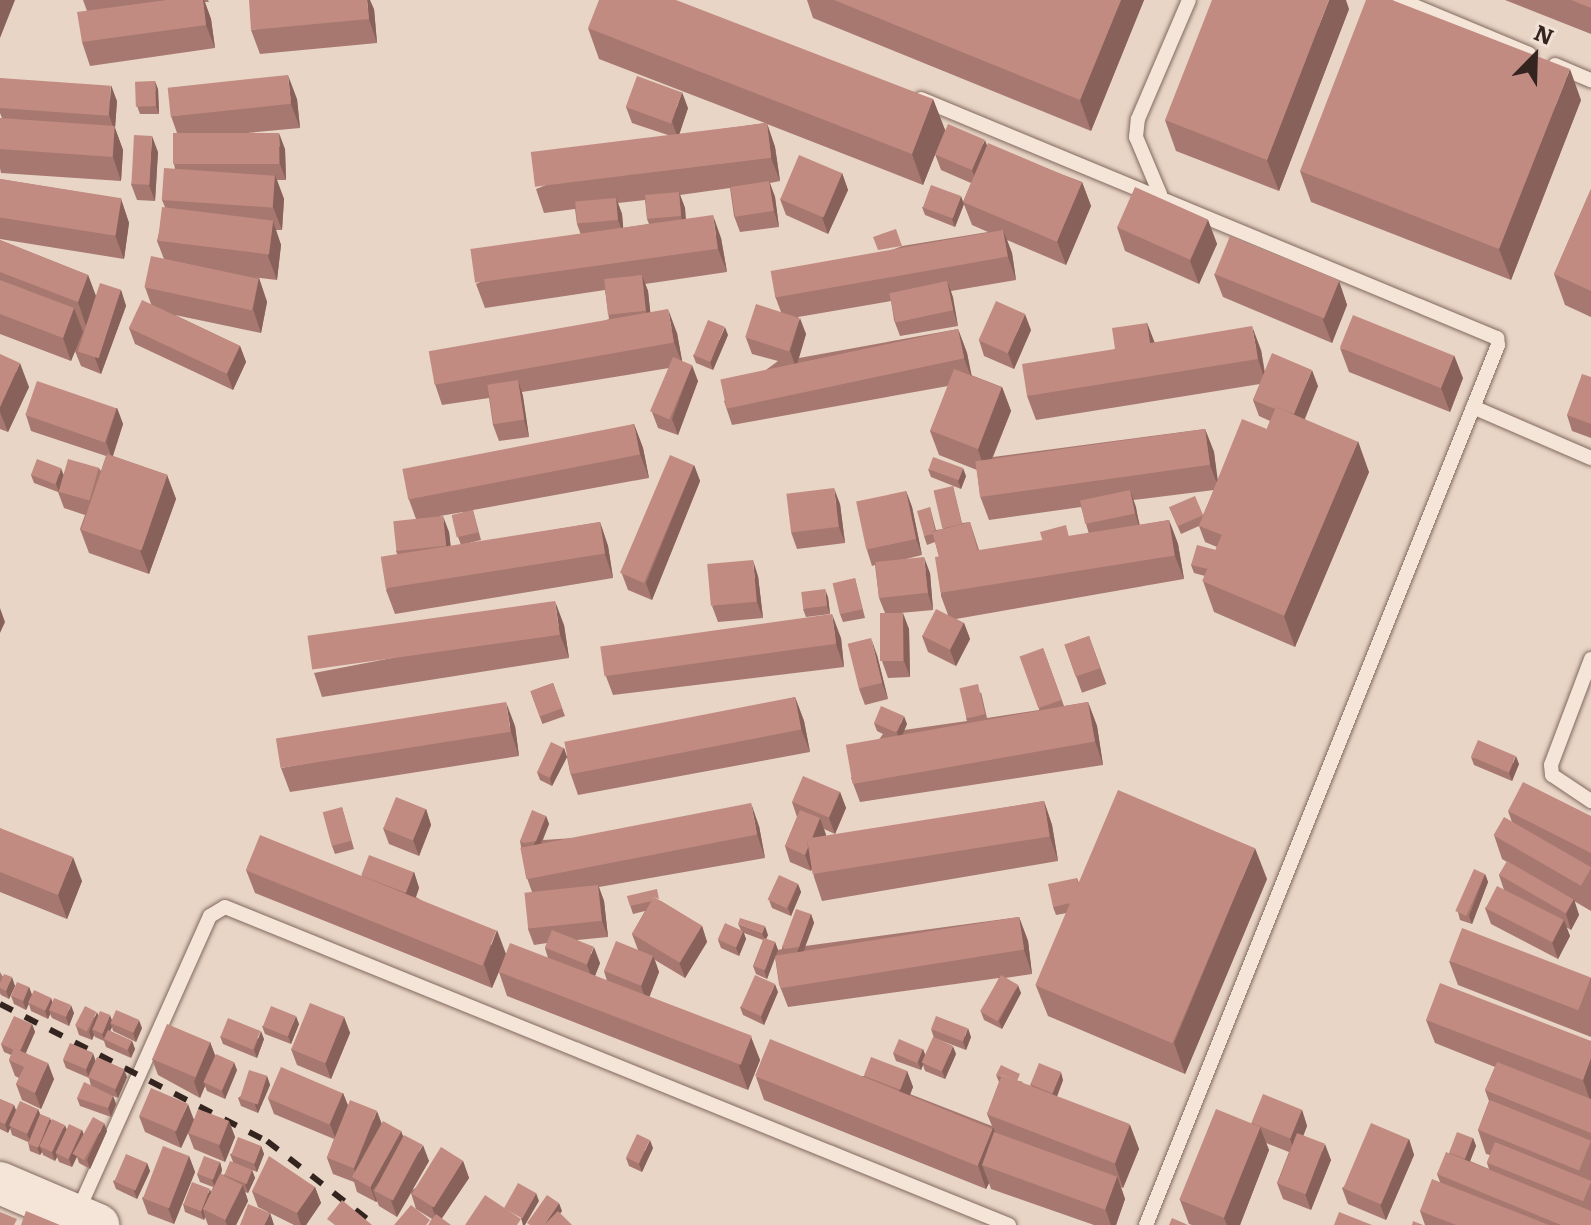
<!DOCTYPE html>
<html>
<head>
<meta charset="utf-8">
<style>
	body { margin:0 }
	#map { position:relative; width:1591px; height:1225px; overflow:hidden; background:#e8d5c6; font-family:Literata,serif }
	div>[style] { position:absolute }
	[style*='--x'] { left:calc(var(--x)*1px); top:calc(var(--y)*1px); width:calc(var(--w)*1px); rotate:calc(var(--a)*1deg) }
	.roads { filter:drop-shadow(0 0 2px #81685e) drop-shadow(0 0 2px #81685e) }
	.service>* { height:14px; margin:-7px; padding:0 7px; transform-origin:7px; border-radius:7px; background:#f4e5d8 }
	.secondary>* { height:42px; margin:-21px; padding:0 21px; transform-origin:21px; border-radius:21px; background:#f4e5d8 }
	.rail>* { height:6px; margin-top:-3px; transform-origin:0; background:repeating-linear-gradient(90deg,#342420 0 14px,transparent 0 28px) }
	.wall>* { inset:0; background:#a7786f; transform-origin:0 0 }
	.shaded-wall>* { inset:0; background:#88615a }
	.building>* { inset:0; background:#c28b81; transform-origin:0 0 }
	span { translate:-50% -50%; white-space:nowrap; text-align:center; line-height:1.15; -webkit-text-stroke:6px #f1e1d5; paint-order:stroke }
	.north { position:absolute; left:1495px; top:16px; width:80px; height:80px; -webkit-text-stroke:6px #f1e1d5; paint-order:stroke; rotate:23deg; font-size:22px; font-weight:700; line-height:32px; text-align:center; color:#342420 }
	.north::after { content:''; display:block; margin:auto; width:28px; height:36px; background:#342420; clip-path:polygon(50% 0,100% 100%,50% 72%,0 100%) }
</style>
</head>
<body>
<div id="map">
	<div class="roads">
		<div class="service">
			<div style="--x:1400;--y:0;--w:140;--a:22.7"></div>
			<div style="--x:1555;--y:65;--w:39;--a:23"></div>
			<div style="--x:921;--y:99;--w:624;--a:22.54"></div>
			<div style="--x:1497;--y:338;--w:7;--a:82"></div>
			<div style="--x:1498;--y:345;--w:948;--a:111.8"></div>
			<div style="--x:1160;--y:194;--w:62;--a:-112.8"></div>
			<div style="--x:1136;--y:137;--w:18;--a:-84"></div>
			<div style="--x:1138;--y:119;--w:129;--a:-66.8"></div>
			<div style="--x:1473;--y:407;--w:129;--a:23.4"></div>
			<div style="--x:1591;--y:659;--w:113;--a:110.7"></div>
			<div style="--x:1551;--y:765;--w:10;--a:84"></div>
			<div style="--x:1552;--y:775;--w:47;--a:33.7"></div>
			<div style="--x:78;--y:1211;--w:323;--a:-65.9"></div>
			<div style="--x:210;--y:916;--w:17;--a:-31"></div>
			<div style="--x:225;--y:907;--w:846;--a:22.08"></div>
		</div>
		<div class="secondary">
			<div style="--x:0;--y:1183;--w:107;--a:23.2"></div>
		</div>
	</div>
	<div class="rail">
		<div style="--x:0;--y:1004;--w:300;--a:27.2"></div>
		<div style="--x:267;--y:1141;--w:137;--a:37.9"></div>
	</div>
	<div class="wall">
		<div style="clip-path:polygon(83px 0,208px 0,209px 2px,205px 2px,211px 19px,215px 48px,90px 66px,82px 42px,87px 11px)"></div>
		<div style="clip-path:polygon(807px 0,1144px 0,1091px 131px,813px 18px)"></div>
		<div style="clip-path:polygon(1505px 0,1591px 0,1591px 34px)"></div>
		<div style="clip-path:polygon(374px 9px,377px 43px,260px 54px,251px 30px)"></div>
		<div style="clip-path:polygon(1349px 9px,1279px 191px,1176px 151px,1165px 120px)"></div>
		<div style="clip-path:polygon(evenodd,588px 28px,933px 99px,945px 130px,1082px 182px,1091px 206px,1066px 265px,1007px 240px,1012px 253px,1016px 280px,951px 291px,958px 326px,900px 336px,894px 320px,891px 301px,798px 317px,806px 334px,799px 358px,958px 329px,967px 353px,971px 375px,1002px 387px,1011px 411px,993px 457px,1205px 429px,1214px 452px,1217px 480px,1267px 429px,1270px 421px,1259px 416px,1253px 400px,1260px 384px,1036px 420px,1027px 396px,1115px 349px,1147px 323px,1154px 342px,1261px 350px,1265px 372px,1318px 386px,1305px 419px,1369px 472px,1295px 647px,1214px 612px,1203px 581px,1205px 576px,1194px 573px,1191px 565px,1216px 550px,1217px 547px,1205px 542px,1199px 526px,1181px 534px,1169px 507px,1203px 515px,1214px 490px,1133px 500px,1140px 525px,1169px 520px,1178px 544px,1184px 579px,956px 619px,964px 623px,970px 639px,956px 666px,928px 652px,922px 636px,948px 615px,941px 596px,940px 560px,935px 542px,927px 545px,924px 536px,930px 507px,936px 530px,943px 529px,953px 486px,962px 523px,970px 522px,980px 553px,1089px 534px,1081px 507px,989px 520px,980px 496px,977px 470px,939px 455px,930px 431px,948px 386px,732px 425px,724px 401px,778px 361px,752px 354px,746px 338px,781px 312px,775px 296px,902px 246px,988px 232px,972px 225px,963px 202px,971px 183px,941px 170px,935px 154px,923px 185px,767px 124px,775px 147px,780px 181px,770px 183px,775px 197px,779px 227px,740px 232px,734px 216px,730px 188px,680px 195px,685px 208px,686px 219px,721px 238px,727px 272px,645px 284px,648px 291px,650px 312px,677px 333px,682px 361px,698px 381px,678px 435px,658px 428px,652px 412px,669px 368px,522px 392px,529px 437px,499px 441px,493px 425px,489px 398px,442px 405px,434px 381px,609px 319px,605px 290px,485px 308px,476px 284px,581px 235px,577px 224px,575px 209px,544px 213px,536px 189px,671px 136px,632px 123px,626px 107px,688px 108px,679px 135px,765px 123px,599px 59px,588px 28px,645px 200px,647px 219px,649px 224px,623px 228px,622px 214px,618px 203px,645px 200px)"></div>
		<div style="clip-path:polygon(0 78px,117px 101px,115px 128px,123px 150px,121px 181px,1px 173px,0 168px,0 118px,2px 118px,0 113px)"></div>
		<div style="clip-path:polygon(158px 89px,159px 114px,140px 114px,137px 106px)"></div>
		<div style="clip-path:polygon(297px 99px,300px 128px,247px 133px,285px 149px,286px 180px,277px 180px,284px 199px,282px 230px,276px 230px,281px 245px,277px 280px,252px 277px,259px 278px,267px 302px,261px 333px,175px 315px,240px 346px,246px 362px,233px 390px,135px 344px,129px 328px,151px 304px,145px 287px,164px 259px,157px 241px,165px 207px,162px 200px,175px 169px,174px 164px,177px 133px,171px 116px)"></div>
		<div style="clip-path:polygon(1581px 100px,1511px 280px,1311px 202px,1300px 171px)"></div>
		<div style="clip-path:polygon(158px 152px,155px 201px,137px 200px,131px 184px)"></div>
		<div style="clip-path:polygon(842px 173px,848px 190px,828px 234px,786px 215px,780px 199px)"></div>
		<div style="clip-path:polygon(0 179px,121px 199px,129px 223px,124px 259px,0 239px)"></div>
		<div style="clip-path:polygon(1591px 189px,1591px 317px,1565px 305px,1554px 274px)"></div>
		<div style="clip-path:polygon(964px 204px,955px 227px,925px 215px,922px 207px)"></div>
		<div style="clip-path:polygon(1208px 220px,1217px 244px,1199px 284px,1125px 251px,1117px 227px)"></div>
		<div style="clip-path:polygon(0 240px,88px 275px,96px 296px,121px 290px,126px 306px,101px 374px,81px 366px,75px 351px,71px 361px,0 334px)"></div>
		<div style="clip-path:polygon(1214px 274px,1339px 281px,1347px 305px,1332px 343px,1223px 297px)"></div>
		<div style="clip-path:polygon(1031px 330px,1014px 369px,984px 356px,979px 340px)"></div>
		<div style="clip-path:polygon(728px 335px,713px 370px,696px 363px,693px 355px)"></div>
		<div style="clip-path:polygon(1340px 348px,1463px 378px,1450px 412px,1349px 372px)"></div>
		<div style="clip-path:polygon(0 354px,29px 387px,8px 432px,0 429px)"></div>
		<div style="clip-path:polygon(1591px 377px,1591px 438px,1572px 431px,1567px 415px)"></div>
		<div style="clip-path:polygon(117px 408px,123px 424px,113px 456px,167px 475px,176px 499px,149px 574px,89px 553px,80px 529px,85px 515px,64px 508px,58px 492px,34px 483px,31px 475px,64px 474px,99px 468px,101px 471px,106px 456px,31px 431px,26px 415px)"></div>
		<div style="clip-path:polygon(634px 424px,643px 448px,649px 478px,473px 510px,481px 540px,461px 545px,458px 537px,463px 512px,440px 516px,449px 532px,451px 547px,600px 522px,608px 546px,613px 578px,395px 614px,386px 590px,398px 556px,396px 551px,416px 519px,408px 497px)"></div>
		<div style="clip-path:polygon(694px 465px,700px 481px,652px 600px,628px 590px,622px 574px)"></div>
		<div style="clip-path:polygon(928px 469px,966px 476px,961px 489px,931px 477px)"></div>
		<div style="clip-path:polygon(906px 491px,912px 507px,922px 555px,902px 560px,930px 573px,933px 610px,900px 613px,909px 629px,910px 677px,888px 678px,882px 661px,885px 613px,879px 598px,875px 565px,872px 566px,867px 550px)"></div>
		<div style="clip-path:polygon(840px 504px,845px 543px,797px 549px,791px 532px)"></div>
		<div style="clip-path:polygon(758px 576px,763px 618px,718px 622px,712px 606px)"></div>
		<div style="clip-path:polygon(855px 578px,865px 618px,843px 622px,840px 614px)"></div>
		<div style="clip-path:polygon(828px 597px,830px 614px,806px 617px,803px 609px)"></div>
		<div style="clip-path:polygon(564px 625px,569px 658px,322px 697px,314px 673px)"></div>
		<div style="left:1089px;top:636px;width:51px;height:26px;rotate:70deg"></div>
		<div style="clip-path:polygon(841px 638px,844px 667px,613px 695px,604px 671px)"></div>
		<div style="clip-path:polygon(1043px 648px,1064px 706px,1088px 702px,1097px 726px,1103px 765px,860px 802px,851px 778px,883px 734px,877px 731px,874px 723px,907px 724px,904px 730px,967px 721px,966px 718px,981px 692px,987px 718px,1039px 710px)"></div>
		<div style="clip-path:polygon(877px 655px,888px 699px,865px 705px,859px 689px)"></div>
		<div style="left:553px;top:683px;width:35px;height:24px;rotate:70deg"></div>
		<div style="clip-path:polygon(795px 697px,804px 721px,810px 752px,578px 795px,570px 772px,567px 757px,552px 786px,540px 780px,537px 772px,564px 748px,566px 756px)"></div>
		<div style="clip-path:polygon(515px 726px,519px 756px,290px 792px,281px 768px)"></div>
		<div style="clip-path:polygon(1471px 757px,1519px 764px,1512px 781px,1474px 765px)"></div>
		<div style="clip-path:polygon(840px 792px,846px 808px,835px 834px,824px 829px,826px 835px,825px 838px,1044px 801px,1052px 825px,1058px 861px,822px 901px,814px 877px,812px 868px,811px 871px,790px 862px,785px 846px,797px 817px,792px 802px)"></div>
		<div style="clip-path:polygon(342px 807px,354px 849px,335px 854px,332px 846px)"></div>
		<div style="clip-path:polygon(426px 809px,431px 825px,419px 856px,389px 844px,383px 828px)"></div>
		<div style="clip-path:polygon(1508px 811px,1591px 816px,1591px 911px,1574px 901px,1579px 915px,1571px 930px,1566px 927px,1570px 936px,1558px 959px,1491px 924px,1485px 908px,1504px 890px,1499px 875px,1507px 862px,1502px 859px,1494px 835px,1512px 822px)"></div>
		<div style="clip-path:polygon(546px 816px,549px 824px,543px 840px,759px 826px,765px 858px,599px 887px,604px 901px,608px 937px,577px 940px,600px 963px,595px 976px,607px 981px,604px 971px,638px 950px,632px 934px,645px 911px,633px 914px,627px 896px,661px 901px,702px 926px,707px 942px,685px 978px,655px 960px,659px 972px,649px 997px,751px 1037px,760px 1060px,748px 1090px,507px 996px,499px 972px,492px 988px,255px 893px,246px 870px,361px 876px,414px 872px,419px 888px,416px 897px,506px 954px,548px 958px,545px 948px,547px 943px,534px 945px,528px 929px,532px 892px,526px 875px,520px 841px)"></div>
		<div style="clip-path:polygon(0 828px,82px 881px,67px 919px,0 892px)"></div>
		<div style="clip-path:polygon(1485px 874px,1488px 882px,1472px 924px,1460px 920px,1458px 912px)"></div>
		<div style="clip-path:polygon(1077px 878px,1079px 883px,1267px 879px,1185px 1074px,1048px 1016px,1036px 986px,1067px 913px,1056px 915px,1053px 907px)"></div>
		<div style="clip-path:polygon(798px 884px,801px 892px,791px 916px,772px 908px,769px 900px)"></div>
		<div style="clip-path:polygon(811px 914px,814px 923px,805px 946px,1019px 917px,1028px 941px,1032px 974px,1005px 978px,1021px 993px,1002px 1029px,984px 1020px,981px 1012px,999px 978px,788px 1007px,779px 984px,775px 957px,767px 979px,756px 974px,753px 966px,763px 940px,744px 933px,746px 939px,739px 956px,721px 948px,718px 940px,741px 930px,738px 924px,768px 935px,766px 939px,775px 942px,778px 950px,782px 949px,782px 947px)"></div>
		<div style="clip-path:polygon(1449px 961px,1591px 978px,1591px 1037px,1458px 985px)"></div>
		<div style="clip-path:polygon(0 972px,3px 977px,15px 986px,9px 999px,1px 995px,0 993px)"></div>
		<div style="clip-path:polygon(29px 987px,32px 995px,51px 998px,52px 1002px,74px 1013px,69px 1026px,52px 1018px,50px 1014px,48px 1019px,31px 1011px,29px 1004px,26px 1010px,14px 1004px,11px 996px)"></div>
		<div style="clip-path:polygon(778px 992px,764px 1025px,743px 1015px,740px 1007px)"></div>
		<div style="clip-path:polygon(98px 1015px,112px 1020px,142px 1028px,136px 1042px,113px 1031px,112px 1027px,110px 1031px,132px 1041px,135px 1049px,131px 1058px,106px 1047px,104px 1041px,95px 1037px,94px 1035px,92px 1040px,79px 1035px,76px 1026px)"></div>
		<div style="clip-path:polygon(344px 1017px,350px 1033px,331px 1079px,297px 1065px,291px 1049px)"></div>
		<div style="clip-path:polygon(1426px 1020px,1591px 1041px,1591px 1225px,1425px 1225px,1420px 1211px,1440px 1182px,1437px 1174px,1449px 1153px,1473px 1138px,1476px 1146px,1470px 1161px,1489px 1169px,1487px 1163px,1490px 1155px,1486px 1154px,1478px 1130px,1489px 1101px,1485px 1090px,1495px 1067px,1435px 1043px)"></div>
		<div style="clip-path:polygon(32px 1024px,35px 1032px,26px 1053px,54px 1079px,41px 1109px,22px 1100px,16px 1084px,19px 1078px,15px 1076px,9px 1060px,11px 1055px,4px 1052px,1px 1044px)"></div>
		<div style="clip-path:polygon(299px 1024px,291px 1044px,265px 1034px,262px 1026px)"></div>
		<div style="clip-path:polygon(931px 1029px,971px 1037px,966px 1050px,934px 1038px)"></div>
		<div style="clip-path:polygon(220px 1036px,264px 1039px,257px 1058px,223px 1044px)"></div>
		<div style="clip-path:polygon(210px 1042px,215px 1055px,237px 1070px,225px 1099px,207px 1091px,205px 1086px,200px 1098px,158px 1075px,152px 1059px)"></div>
		<div style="clip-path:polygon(923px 1049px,925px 1056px,956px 1054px,945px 1079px,925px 1071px,923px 1065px,921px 1070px,896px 1061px,893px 1053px)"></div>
		<div style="clip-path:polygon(63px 1060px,96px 1061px,127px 1077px,118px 1098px,113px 1096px,116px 1104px,111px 1117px,80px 1106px,77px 1098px,91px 1086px,89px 1078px,66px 1068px)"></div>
		<div style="clip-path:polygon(907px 1071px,913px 1087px,910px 1094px,992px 1126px,987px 1114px,999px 1082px,996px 1075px,1023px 1082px,1022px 1083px,1031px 1086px,1030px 1084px,1063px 1080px,1057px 1097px,1130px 1125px,1139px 1149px,1123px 1188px,1121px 1187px,1125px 1199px,1116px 1225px,1094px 1225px,991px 1189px,989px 1183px,986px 1189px,764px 1100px,756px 1077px,864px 1076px)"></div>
		<div style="clip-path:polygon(267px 1076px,270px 1085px,258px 1113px,241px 1106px,238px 1098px)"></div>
		<div style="clip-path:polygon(343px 1093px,348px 1105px,381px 1124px,401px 1131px,403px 1136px,429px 1161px,412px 1190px,463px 1161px,469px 1178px,442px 1218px,430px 1222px,432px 1219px,416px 1209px,411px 1193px,397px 1217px,379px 1206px,377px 1201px,376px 1202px,357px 1192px,354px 1182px,333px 1174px,327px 1158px,334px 1139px,274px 1114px,268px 1098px)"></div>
		<div style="clip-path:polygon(0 1099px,14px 1105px,16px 1111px,38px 1109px,40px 1114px,66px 1129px,82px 1130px,84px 1136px,107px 1131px,90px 1169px,79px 1163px,77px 1157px,72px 1167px,59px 1162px,57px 1157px,55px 1161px,43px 1155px,42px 1152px,40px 1155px,30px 1151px,28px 1142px,12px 1135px,10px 1128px,8px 1133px,0 1129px)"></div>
		<div style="clip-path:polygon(1302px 1110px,1307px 1126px,1303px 1136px,1331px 1160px,1311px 1210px,1283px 1199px,1277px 1183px,1289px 1152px,1266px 1143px,1269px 1150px,1240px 1225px,1192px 1225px,1189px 1224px,1180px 1200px,1252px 1123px)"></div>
		<div style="clip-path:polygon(139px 1116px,229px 1121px,235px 1137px,225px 1162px,194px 1149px,188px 1133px,181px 1148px,145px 1132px)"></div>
		<div style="clip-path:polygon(1409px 1139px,1414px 1155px,1386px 1220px,1348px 1204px,1342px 1188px)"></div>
		<div style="clip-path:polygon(261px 1146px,264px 1154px,257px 1172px,252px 1170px,255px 1178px,248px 1193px,245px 1192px,248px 1201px,236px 1225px,208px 1225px,205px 1217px,204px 1220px,185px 1212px,183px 1204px,211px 1192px,213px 1187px,200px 1182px,197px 1174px,220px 1162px,222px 1170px,221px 1174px,224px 1175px,233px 1162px,230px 1154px)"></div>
		<div style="clip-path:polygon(653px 1148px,642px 1172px,629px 1166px,626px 1158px)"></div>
		<div style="clip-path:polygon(189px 1156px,195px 1172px,174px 1224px,148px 1214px,142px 1198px)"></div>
		<div style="clip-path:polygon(147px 1163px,150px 1171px,137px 1199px,116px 1189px,113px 1181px)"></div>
		<div style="clip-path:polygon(315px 1187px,321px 1203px,306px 1225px,294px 1225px,270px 1213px,274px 1225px,268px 1212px,258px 1207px,252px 1191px)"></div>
	</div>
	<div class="shaded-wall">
		<div style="clip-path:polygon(0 0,15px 0,0 38px)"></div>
		<div style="clip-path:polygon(203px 0,204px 0,211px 19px,215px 48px,206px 25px)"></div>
		<div style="clip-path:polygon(367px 0,370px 0,374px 9px,377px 43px,369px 19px)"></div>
		<div style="clip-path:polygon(1121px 0,1144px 0,1091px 131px,1080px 100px)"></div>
		<div style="clip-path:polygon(1329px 0,1346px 0,1349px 9px,1279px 191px,1267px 160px)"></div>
		<div style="clip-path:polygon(1570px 69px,1581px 100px,1511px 280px,1499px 249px)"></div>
		<div style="clip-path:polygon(288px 75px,297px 99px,300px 128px,291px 104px)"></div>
		<div style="clip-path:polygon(155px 81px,158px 89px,159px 114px,156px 106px)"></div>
		<div style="clip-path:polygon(111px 85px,117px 101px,115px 128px,123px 150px,121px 181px,113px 157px,114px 129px,109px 115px)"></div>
		<div style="clip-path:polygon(682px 92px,688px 108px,678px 138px,672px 122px)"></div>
		<div style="clip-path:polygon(933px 99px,945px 130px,923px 185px,912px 154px)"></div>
		<div style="clip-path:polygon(767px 123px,775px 147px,780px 181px,771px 158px)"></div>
		<div style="clip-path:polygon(279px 133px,285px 149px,286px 180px,280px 164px)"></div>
		<div style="clip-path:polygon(152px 136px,158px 152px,155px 201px,149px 185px)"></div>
		<div style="clip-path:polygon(985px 140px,991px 156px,978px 186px,972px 170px)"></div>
		<div style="clip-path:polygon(842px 173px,848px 190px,828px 234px,822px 217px)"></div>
		<div style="clip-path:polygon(275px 175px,284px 199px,282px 230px,273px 207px)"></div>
		<div style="clip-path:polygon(769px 181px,775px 197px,779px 227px,774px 211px)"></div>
		<div style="clip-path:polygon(1082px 182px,1091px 206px,1066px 265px,1057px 241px)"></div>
		<div style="clip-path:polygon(679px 192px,685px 208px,686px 233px,681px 216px)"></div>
		<div style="clip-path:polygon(961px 196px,964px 204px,955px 227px,952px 219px)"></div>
		<div style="clip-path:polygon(616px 198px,622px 214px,624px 236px,618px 220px)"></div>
		<div style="clip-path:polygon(121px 199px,129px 223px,124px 259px,115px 235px)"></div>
		<div style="clip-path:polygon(713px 215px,721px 238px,727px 272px,718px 249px)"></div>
		<div style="clip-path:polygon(1208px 220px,1217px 244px,1199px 284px,1190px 261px)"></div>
		<div style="clip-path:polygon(273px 221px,281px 245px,277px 280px,268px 256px)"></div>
		<div style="clip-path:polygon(1003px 230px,1012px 253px,1016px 280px,1008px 257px)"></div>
		<div style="clip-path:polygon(88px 275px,97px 299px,86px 326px,78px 302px)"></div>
		<div style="clip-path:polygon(642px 275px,648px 291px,652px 327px,646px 311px)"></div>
		<div style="clip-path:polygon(259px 278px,267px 302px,261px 333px,253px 309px)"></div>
		<div style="clip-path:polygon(947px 281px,953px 297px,958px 326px,953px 310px)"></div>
		<div style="clip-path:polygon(1339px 281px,1347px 305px,1332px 343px,1323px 320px)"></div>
		<div style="clip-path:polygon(121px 290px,126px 306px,101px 374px,95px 358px)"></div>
		<div style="clip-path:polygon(74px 308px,83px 332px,71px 361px,63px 338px)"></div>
		<div style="clip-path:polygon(668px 309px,677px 333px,683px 366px,674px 342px)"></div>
		<div style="clip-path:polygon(1025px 314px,1031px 330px,1014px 369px,1008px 353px)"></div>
		<div style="clip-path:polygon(800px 318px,806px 334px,796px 367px,790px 351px)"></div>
		<div style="clip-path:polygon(1147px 323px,1156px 346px,1150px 343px)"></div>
		<div style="clip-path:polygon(1252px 326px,1261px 350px,1266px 383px,1258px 359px)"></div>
		<div style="clip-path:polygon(725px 327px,728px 335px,713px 370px,710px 362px)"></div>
		<div style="clip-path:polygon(958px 329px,967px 353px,973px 382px,964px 358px)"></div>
		<div style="clip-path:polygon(240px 346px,246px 362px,233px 390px,227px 374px)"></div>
		<div style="clip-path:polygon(1454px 355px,1463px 378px,1450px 412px,1441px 388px)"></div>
		<div style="clip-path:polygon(20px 363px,29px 387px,8px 432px,0 412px,0 407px)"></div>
		<div style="clip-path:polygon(692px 365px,698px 381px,678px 435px,672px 419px)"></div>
		<div style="clip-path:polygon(1312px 370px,1318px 386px,1299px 432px,1293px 416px)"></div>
		<div style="clip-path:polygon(518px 380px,523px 396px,529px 437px,524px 420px)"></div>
		<div style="clip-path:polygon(1002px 387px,1011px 411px,986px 473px,978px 450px)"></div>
		<div style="clip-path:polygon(117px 408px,123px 424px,112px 458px,106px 442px)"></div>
		<div style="clip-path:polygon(634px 424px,643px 448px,649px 478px,640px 454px)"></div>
		<div style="clip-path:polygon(1205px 429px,1214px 452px,1219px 489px,1210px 465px)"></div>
		<div style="clip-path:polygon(1358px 441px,1369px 472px,1295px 647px,1284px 616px)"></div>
		<div style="clip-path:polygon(694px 465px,700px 481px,652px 600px,646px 583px)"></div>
		<div style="clip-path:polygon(61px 468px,64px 476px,59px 492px,56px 484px)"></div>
		<div style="clip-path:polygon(963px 468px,966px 476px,961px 489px,958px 481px)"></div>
		<div style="clip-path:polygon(167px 475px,176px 499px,149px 574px,140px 551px)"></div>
		<div style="clip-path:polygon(834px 488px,840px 504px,845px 543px,839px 527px)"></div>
		<div style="clip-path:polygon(1130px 490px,1136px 507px,1140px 529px,1135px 513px)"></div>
		<div style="clip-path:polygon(906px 491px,912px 507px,922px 555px,916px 539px)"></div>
		<div style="clip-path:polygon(443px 516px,449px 532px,452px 563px,446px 546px)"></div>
		<div style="clip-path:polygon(1169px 520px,1178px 544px,1184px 579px,1175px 556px)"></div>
		<div style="clip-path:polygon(600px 522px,608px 546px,613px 578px,605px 554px)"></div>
		<div style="clip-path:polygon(924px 557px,930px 573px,933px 610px,928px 593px)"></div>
		<div style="clip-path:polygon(753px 560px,758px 576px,763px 618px,757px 602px)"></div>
		<div style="clip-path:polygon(825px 589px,828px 597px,830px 614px,827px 606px)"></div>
		<div style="clip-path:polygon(555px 601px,564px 625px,569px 658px,560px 635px)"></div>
		<div style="clip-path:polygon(0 608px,5px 622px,0 633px)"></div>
		<div style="clip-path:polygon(903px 613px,909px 629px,910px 677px,904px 661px)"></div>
		<div style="clip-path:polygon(832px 614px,841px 638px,844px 667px,836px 644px)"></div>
		<div style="clip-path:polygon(964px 623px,970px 639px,956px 666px,950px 650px)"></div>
		<div style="clip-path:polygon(871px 638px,877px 655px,888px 699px,882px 683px)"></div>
		<div style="clip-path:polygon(795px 697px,804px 721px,810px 752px,801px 729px)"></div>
		<div style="clip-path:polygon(506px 702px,515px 726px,519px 756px,511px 732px)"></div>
		<div style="clip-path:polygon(1088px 702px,1097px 726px,1103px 765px,1095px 741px)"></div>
		<div style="clip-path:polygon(904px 716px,907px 724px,900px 741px,897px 733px)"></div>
		<div style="clip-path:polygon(564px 748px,567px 757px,552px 786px,550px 778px)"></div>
		<div style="clip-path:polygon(1516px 756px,1519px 764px,1512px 781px,1509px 773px)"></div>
		<div style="clip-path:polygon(840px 792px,846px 808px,835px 834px,829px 818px)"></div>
		<div style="clip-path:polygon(1044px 801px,1052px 825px,1058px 861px,1050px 837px)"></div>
		<div style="clip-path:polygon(751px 803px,759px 826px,765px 858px,757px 834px)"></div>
		<div style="clip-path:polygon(426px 809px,431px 825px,419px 856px,413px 840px)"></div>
		<div style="clip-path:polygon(546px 816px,549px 824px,536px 855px,533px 847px)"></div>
		<div style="clip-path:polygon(820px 818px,826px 835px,811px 871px,805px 855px)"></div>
		<div style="clip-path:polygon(1255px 848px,1267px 879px,1185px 1074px,1174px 1043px)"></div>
		<div style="clip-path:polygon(73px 857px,82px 881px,67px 919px,58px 895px)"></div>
		<div style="clip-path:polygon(414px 872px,419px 888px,410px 913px,404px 897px)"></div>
		<div style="clip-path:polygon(1485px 874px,1488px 882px,1472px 924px,1469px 916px)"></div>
		<div style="clip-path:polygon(798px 884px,801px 892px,791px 916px,788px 908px)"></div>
		<div style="clip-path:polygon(598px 885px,604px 901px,608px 937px,602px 921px)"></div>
		<div style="clip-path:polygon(1574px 899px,1579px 915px,1571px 930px,1566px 914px)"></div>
		<div style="clip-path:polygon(811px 914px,814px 923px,800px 961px,797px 953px)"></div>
		<div style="clip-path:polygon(1019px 917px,1028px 941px,1032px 974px,1024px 950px)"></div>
		<div style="clip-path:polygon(1564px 920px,1570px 936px,1558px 959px,1552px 942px)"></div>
		<div style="clip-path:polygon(702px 926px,707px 942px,685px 978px,679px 962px)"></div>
		<div style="clip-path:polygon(765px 926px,768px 935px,765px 941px,762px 933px)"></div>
		<div style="clip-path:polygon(497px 930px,506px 954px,492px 988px,484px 964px)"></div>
		<div style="clip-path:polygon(743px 931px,746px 939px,739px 956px,736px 948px)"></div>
		<div style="clip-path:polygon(775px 942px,778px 950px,767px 979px,764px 970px)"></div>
		<div style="clip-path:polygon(594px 947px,600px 963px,593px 981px,587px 965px)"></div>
		<div style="clip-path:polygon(653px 956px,659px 972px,647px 1003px,641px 986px)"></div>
		<div style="clip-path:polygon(12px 977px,15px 986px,9px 999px,6px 991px)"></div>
		<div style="clip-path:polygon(775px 984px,778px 992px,764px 1025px,761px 1017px)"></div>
		<div style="clip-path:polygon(1018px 985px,1021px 993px,1002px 1029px,999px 1021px)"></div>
		<div style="clip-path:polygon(29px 987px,32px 995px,26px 1010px,23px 1002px)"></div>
		<div style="clip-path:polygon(51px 998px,54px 1006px,49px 1010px,50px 1014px,48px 1019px,45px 1011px)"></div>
		<div style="clip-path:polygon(71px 1005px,74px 1013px,69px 1026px,66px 1018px)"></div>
		<div style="clip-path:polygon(97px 1012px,100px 1020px,92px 1029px,94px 1035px,92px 1040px,89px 1032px)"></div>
		<div style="clip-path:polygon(110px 1015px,113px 1023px,110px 1023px,112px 1027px,106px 1040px,104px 1039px,102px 1034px)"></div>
		<div style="clip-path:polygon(296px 1016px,299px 1024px,291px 1044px,288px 1036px)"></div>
		<div style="clip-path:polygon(344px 1017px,350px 1033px,331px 1079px,325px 1063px)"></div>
		<div style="clip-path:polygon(139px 1020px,142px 1028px,136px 1042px,133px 1033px)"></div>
		<div style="clip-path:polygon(32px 1024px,35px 1032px,22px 1060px,20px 1052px)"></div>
		<div style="clip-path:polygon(968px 1028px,971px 1037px,966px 1050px,963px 1042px)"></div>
		<div style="clip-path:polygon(261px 1031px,264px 1039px,257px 1058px,254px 1050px)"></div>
		<div style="clip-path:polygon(751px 1037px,760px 1060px,748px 1090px,739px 1066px)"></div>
		<div style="clip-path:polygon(132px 1041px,135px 1049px,131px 1058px,128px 1050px)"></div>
		<div style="clip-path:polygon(210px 1042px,216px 1058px,204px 1083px,205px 1086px,200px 1098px,194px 1082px)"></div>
		<div style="clip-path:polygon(953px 1046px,956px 1054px,945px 1079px,942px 1071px)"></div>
		<div style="clip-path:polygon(923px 1049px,926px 1057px,921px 1070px,918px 1062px)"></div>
		<div style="clip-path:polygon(93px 1053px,96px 1062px,89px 1078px,86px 1070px)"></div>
		<div style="clip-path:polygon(1591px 1058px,1591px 1103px,1583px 1080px)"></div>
		<div style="clip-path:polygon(234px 1062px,237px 1070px,225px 1099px,222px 1091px)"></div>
		<div style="clip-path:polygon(48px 1063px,54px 1079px,41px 1109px,35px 1093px)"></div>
		<div style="clip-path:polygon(124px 1069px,127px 1077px,118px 1098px,115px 1090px)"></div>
		<div style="clip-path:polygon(907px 1071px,913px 1087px,904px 1111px,898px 1094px)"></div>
		<div style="clip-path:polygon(1061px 1072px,1063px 1080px,1055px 1101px,1052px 1093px)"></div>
		<div style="clip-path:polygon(267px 1076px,270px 1085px,258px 1113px,255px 1105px)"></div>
		<div style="clip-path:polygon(343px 1093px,349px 1109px,336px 1140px,330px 1124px)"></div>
		<div style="clip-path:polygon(113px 1096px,116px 1104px,111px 1117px,108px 1108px)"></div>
		<div style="clip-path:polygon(188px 1104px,194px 1120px,181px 1148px,175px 1132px)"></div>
		<div style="clip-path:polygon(14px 1105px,17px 1113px,8px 1133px,5px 1124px)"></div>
		<div style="clip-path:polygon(38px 1109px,41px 1117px,30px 1142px,27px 1134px)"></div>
		<div style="clip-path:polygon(1302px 1110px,1307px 1126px,1296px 1155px,1290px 1139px)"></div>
		<div style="clip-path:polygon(377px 1111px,383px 1127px,358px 1180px,354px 1169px)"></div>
		<div style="clip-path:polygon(50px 1118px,53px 1126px,40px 1147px,42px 1152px,40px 1155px,37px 1147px)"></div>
		<div style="clip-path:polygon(229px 1121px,235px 1137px,225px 1162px,219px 1146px)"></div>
		<div style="clip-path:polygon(104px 1123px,107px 1131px,90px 1169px,87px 1160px)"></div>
		<div style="clip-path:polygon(65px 1125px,68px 1133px,56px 1153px,57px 1157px,55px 1161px,52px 1152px)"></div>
		<div style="clip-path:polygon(1130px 1125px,1139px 1149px,1123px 1188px,1115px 1164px)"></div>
		<div style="clip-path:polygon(993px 1127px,1002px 1151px,982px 1165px,989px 1183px,986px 1189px,978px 1165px)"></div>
		<div style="clip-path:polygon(1260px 1127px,1269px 1150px,1240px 1225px,1227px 1225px,1224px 1218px)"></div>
		<div style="clip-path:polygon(82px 1130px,85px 1138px,72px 1167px,69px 1159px)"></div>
		<div style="clip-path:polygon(401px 1131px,407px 1147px,373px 1190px,377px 1201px,376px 1202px,370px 1186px)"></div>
		<div style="clip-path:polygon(1473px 1138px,1476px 1146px,1465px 1174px,1462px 1166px)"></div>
		<div style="clip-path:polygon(1409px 1139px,1414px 1155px,1386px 1220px,1380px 1204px)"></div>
		<div style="clip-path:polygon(650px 1140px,653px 1148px,642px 1172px,639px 1164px)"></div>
		<div style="clip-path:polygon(1325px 1144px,1331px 1160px,1311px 1210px,1305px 1194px)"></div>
		<div style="clip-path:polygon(423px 1145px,429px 1161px,397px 1217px,391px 1200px)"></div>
		<div style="clip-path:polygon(261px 1146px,264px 1154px,257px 1172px,254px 1164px)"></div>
		<div style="clip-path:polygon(189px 1156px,195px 1172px,174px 1224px,168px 1208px)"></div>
		<div style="clip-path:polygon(463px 1161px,469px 1178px,438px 1224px,432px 1207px)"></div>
		<div style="clip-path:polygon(220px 1162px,222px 1170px,215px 1188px,212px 1180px)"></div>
		<div style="clip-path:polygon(147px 1163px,150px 1171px,137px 1199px,134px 1191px)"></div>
		<div style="clip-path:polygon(252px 1170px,255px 1178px,248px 1193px,245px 1185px)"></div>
		<div style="clip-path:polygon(1117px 1176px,1125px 1199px,1116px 1225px,1111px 1225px,1105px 1208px)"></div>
		<div style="clip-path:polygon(243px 1185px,248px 1201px,236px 1225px,227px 1225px,225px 1220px)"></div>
		<div style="clip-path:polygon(315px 1187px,321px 1203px,306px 1225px,301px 1225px,297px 1213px)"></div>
		<div style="clip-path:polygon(210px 1189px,213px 1198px,203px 1209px,205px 1217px,204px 1220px,201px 1212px)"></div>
		<div style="clip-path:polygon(536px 1193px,539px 1201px,525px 1225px,523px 1225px,521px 1218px)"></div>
		<div style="clip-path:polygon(559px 1203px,562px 1211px,552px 1225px,544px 1225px)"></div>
		<div style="clip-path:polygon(270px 1213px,274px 1225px,264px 1225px)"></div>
	</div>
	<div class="building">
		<div style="clip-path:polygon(167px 0,203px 0,206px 25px,82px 42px,77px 12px)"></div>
		<div style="clip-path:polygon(249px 0,367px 0,369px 19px,251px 30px)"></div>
		<div style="clip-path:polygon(599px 0,676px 0,933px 99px,912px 154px,588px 28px)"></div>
		<div style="clip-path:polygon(834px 0,1121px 0,1080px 100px)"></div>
		<div style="clip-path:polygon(1212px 0,1329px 0,1267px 160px,1165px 120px)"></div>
		<div style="clip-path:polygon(1366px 0,1392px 0,1570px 69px,1499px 249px,1300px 171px)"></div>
		<div style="clip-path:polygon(1571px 0,1591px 0,1591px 8px)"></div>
		<div style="left:288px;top:75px;width:29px;height:121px;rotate:84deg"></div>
		<div style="left:637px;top:76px;width:48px;height:33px;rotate:20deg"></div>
		<div style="left:0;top:78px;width:111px;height:30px;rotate:4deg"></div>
		<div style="left:155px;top:81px;width:25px;height:20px;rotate:88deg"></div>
		<div style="left:0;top:118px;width:115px;height:31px;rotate:4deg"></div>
		<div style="left:767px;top:123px;width:35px;height:238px;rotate:83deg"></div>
		<div style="left:948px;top:124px;width:40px;height:33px;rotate:23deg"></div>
		<div style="left:173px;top:133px;width:106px;height:31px"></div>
		<div style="left:134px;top:135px;width:18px;height:49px;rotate:3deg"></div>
		<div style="left:988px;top:143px;width:102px;height:64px;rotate:23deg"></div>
		<div style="left:799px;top:155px;width:47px;height:48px;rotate:23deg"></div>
		<div style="left:164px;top:168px;width:111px;height:32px;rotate:4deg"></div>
		<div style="left:0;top:179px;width:123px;height:38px;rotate:9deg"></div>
		<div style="left:769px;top:181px;width:30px;height:39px;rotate:81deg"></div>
		<div style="left:931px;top:185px;width:32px;height:24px;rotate:20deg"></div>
		<div style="left:1135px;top:187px;width:80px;height:44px;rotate:24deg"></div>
		<div style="clip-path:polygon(1591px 189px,1591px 291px,1554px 274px)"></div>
		<div style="left:679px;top:192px;width:24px;height:34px;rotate:85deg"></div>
		<div style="left:616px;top:198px;width:22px;height:41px;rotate:85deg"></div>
		<div style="left:162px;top:207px;width:112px;height:34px;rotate:7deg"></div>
		<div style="left:713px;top:215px;width:34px;height:245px;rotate:82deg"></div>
		<div style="clip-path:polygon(896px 229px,902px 246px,878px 250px,873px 237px)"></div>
		<div style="left:1003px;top:230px;width:27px;height:236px;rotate:80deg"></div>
		<div style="left:1230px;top:236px;width:118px;height:41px;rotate:22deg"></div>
		<div style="clip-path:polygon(0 240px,88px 275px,78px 302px,0 272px)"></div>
		<div style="left:151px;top:256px;width:110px;height:32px;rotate:12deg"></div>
		<div style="left:642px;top:275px;width:36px;height:38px;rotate:84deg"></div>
		<div style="clip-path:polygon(0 280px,74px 308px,63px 338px,0 314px)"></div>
		<div style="left:947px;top:281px;width:30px;height:59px;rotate:78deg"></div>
		<div style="left:100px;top:283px;width:22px;height:72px;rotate:18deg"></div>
		<div style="left:142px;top:300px;width:108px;height:31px;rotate:25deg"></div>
		<div style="left:996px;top:301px;width:32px;height:43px;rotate:24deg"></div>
		<div style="left:756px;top:304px;width:46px;height:35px;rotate:18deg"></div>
		<div style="left:668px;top:309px;width:34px;height:243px;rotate:80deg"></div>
		<div style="left:1353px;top:315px;width:109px;height:35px;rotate:22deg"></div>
		<div style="left:708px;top:320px;width:18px;height:38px;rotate:22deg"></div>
		<div style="clip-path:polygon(1147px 323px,1150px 343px,1252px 326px,1258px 359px,1027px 396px,1022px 364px,1115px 349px,1112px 328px)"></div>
		<div style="left:958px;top:329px;width:30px;height:243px;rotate:78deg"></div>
		<div style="clip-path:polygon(1272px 353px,1312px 370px,1294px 414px,1276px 407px,1275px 409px,1253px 400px)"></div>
		<div style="clip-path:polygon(0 354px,20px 363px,0 407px)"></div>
		<div style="left:673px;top:357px;width:21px;height:59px;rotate:23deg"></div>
		<div style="left:954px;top:369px;width:51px;height:66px;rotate:21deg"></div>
		<div style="clip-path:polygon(1582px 374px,1591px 377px,1591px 424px,1567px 415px)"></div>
		<div style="left:518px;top:380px;width:40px;height:31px;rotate:81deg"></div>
		<div style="left:37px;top:381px;width:84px;height:36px;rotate:19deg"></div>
		<div style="left:1276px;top:407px;width:89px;height:189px;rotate:23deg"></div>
		<div style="left:1242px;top:419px;width:27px;height:115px;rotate:22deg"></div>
		<div style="left:634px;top:424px;width:31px;height:236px;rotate:79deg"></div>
		<div style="left:1205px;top:429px;width:36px;height:232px;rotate:82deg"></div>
		<div style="left:107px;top:454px;width:64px;height:80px;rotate:19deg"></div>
		<div style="left:670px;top:455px;width:26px;height:128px;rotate:23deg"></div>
		<div style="left:933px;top:457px;width:32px;height:13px;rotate:20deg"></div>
		<div style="left:37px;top:459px;width:26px;height:17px;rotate:21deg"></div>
		<div style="left:68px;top:459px;width:32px;height:34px;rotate:16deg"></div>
		<div style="left:953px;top:486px;width:39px;height:20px;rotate:77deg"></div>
		<div style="left:834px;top:488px;width:39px;height:48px;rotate:83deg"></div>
		<div style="left:1130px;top:490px;width:24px;height:51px;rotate:78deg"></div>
		<div style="left:906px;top:491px;width:49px;height:51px;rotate:78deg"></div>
		<div style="left:1195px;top:496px;width:21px;height:28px;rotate:67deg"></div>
		<div style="clip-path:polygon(930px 507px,935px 531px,932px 531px,933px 534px,924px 536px,917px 511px)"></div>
		<div style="left:473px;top:510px;width:23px;height:22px;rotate:77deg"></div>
		<div style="left:443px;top:516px;width:30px;height:50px;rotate:84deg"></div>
		<div style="left:1169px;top:520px;width:36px;height:237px;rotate:81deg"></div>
		<div style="left:600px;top:522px;width:32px;height:222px;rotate:81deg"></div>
		<div style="left:970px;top:522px;width:30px;height:39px;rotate:75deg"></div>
		<div style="clip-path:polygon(1066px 525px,1069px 537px,1043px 542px,1040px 532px)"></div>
		<div style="clip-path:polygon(1197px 545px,1216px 550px,1208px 569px,1191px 565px)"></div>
		<div style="left:924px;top:557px;width:36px;height:49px;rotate:84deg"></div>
		<div style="left:753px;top:560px;width:42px;height:46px;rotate:85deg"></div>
		<div style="left:855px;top:578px;width:32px;height:23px;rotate:77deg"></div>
		<div style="left:825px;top:589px;width:17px;height:24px;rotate:83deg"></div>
		<div style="left:555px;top:601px;width:34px;height:250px;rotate:82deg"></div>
		<div style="left:936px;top:609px;width:31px;height:30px;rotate:27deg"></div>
		<div style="left:880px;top:613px;width:23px;height:48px"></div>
		<div style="left:832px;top:614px;width:30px;height:234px;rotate:82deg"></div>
		<div style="left:1089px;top:636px;width:34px;height:26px;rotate:71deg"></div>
		<div style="left:871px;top:638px;width:46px;height:24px;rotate:76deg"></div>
		<div style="left:1043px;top:648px;width:55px;height:25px;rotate:70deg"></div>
		<div style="left:553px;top:683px;width:27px;height:24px;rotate:70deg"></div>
		<div style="left:978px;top:684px;width:31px;height:19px;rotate:77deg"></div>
		<div style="left:795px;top:697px;width:33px;height:235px;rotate:79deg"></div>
		<div style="left:506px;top:702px;width:30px;height:233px;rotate:81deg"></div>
		<div style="left:1088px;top:702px;width:40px;height:246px;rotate:80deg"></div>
		<div style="clip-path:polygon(881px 706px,904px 716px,897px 731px,895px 732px,874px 723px)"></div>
		<div style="left:1478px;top:740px;width:41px;height:18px;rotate:23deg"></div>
		<div style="left:551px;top:742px;width:14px;height:33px;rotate:25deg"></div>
		<div style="left:803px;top:776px;width:40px;height:28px;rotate:23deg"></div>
		<div style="clip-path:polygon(1523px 782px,1591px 816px,1591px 853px,1508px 811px)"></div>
		<div style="left:1118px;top:790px;width:149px;height:212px;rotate:23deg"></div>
		<div style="left:396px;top:797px;width:32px;height:34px;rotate:22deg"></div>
		<div style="left:1044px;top:801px;width:36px;height:240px;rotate:81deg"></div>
		<div style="left:751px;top:803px;width:32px;height:235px;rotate:79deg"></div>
		<div style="left:342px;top:807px;width:35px;height:20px;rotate:75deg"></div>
		<div style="clip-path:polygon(532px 810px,546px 816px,536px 841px,524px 843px,520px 841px)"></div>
		<div style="clip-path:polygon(800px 810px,820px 818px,811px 841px,807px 841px,808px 847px,805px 855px,785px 846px)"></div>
		<div style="left:1504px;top:817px;width:101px;height:21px;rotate:30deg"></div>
		<div style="clip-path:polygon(0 828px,73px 857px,58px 895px,0 872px)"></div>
		<div style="left:260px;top:835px;width:255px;height:38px;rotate:22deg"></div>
		<div style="left:369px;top:855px;width:48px;height:22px;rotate:21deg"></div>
		<div style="left:1507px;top:861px;width:77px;height:16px;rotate:30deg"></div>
		<div style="left:1474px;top:869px;width:12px;height:46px;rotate:24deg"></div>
		<div style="left:779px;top:875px;width:21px;height:27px;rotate:25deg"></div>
		<div style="clip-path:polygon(1077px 878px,1078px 885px,1071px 903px,1053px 907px,1048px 884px)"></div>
		<div style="left:598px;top:885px;width:36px;height:74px;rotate:84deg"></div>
		<div style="left:1497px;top:886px;width:75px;height:25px;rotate:27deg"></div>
		<div style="clip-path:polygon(657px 889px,659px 899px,654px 897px,652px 901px,630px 906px,627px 896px)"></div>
		<div style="left:654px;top:897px;width:56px;height:43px;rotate:31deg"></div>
		<div style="clip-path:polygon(796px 909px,811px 914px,799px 947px,785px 949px,782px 947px)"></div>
		<div style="left:1019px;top:917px;width:33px;height:247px;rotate:81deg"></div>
		<div style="clip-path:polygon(740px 918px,765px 926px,762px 933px,738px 924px)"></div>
		<div style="left:725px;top:923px;width:20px;height:18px;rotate:24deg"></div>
		<div style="left:1462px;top:928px;width:138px;height:35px;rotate:21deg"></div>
		<div style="left:552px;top:930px;width:45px;height:19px;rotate:22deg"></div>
		<div style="left:764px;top:938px;width:12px;height:30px;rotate:20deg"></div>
		<div style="left:616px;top:941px;width:40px;height:32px;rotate:22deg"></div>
		<div style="left:510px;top:943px;width:259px;height:31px;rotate:21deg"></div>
		<div style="clip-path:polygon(4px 974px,12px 977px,6px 991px,0 988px,0 983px)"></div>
		<div style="left:755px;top:975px;width:22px;height:35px;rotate:24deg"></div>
		<div style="left:1001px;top:975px;width:20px;height:42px;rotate:30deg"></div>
		<div style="left:17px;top:982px;width:13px;height:15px;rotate:23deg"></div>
		<div style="clip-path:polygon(1440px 983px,1591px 1041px,1591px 1058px,1583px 1080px,1426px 1020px)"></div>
		<div style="left:34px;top:990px;width:19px;height:14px;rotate:25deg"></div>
		<div style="left:54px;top:998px;width:18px;height:13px;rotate:22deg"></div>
		<div style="left:310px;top:1003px;width:37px;height:50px;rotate:22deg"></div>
		<div style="left:85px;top:1006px;width:13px;height:22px;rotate:27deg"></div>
		<div style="left:271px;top:1006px;width:27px;height:22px;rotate:22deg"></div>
		<div style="left:116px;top:1010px;width:25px;height:14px;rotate:23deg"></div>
		<div style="left:100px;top:1011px;width:11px;height:20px;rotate:22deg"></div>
		<div style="clip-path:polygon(14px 1016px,32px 1024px,20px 1051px,14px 1048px,14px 1050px,1px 1044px)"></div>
		<div style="left:936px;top:1016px;width:34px;height:14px;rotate:21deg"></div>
		<div style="left:228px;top:1018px;width:35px;height:20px;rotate:22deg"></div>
		<div style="left:167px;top:1024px;width:47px;height:38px;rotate:23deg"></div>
		<div style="left:108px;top:1030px;width:26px;height:10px;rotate:25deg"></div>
		<div style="left:933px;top:1037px;width:22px;height:28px;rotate:24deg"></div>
		<div style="left:770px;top:1039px;width:240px;height:40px;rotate:22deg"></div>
		<div style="left:899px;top:1039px;width:26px;height:15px;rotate:23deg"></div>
		<div style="left:70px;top:1043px;width:25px;height:18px;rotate:23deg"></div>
		<div style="clip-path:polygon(14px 1048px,48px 1063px,35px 1093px,16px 1084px,24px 1067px,9px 1060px)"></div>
		<div style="left:216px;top:1054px;width:20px;height:31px;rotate:24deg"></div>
		<div style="left:97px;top:1057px;width:30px;height:22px;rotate:24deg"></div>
		<div style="left:871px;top:1057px;width:39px;height:20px;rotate:21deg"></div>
		<div style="clip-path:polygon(1497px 1062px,1591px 1099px,1591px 1133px,1485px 1090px)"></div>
		<div style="left:1039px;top:1063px;width:24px;height:23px;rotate:22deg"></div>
		<div style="clip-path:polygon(1001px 1065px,1020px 1074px,1017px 1081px,1002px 1075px,1001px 1077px,996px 1075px)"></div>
		<div style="left:281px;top:1067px;width:67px;height:34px;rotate:23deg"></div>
		<div style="left:249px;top:1070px;width:19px;height:30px;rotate:18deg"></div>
		<div style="left:1002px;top:1075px;width:137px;height:42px;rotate:21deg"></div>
		<div style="clip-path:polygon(84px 1082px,113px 1096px,108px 1108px,77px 1098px)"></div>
		<div style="left:151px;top:1088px;width:40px;height:30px;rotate:23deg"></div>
		<div style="left:1263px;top:1094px;width:42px;height:31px;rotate:22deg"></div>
		<div style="clip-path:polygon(0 1099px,14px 1105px,5px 1124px,0 1122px)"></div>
		<div style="left:350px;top:1100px;width:29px;height:62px;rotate:22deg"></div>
		<div style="left:1490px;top:1100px;width:109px;height:32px;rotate:22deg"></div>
		<div style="left:20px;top:1101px;width:20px;height:27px;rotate:24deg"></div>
		<div style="left:198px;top:1109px;width:33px;height:26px;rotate:21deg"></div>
		<div style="left:1216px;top:1109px;width:48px;height:98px;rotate:22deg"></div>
		<div style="left:40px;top:1114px;width:11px;height:32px;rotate:22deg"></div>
		<div style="left:93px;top:1117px;width:13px;height:42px;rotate:29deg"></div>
		<div style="left:52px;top:1119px;width:14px;height:30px;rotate:25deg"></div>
		<div style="left:383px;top:1121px;width:21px;height:64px;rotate:29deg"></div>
		<div style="left:1371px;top:1123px;width:41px;height:71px;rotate:23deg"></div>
		<div style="left:69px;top:1124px;width:14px;height:32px;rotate:25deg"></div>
		<div style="left:994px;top:1132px;width:131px;height:35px;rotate:20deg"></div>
		<div style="left:1457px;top:1132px;width:17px;height:22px;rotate:21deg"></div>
		<div style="left:1297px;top:1133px;width:30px;height:54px;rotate:21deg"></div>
		<div style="left:637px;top:1134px;width:14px;height:26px;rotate:25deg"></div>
		<div style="left:404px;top:1135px;width:21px;height:63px;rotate:28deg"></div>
		<div style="left:238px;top:1137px;width:25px;height:19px;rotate:21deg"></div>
		<div style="left:1495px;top:1142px;width:104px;height:22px;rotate:22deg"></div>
		<div style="left:163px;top:1146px;width:28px;height:56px;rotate:21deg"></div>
		<div style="left:441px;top:1147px;width:26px;height:55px;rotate:32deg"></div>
		<div style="clip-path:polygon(1446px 1152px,1591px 1211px,1591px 1225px,1561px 1225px,1437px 1174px)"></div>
		<div style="left:126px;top:1154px;width:23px;height:30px;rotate:23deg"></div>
		<div style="left:204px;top:1156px;width:17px;height:19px;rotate:21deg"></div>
		<div style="clip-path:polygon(269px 1156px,315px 1187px,297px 1213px,252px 1191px)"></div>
		<div style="left:230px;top:1161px;width:24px;height:15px;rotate:22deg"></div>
		<div style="left:220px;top:1174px;width:25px;height:39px;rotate:26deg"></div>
		<div style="clip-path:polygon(1432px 1179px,1549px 1225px,1456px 1225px,1420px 1211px)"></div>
		<div style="left:192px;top:1182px;width:19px;height:24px;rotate:21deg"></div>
		<div style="left:518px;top:1183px;width:21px;height:29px;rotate:29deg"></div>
		<div style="clip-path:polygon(485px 1195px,521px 1219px,517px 1225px,465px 1225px)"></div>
		<div style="clip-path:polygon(547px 1195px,559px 1203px,544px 1225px,530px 1225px,527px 1223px)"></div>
		<div style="clip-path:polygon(342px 1200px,372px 1225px,335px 1225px,327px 1219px)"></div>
		<div style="clip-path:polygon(248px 1204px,270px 1213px,264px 1225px,240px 1225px)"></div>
		<div style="clip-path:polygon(411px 1205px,430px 1220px,426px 1225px,394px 1225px)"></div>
		<div style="clip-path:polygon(26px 1211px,60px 1225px,21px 1225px)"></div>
		<div style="clip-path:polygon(558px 1211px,572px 1225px,544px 1225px)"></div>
		<div style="clip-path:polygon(0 1212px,17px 1219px,14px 1225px,0 1225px)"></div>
		<div style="clip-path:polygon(1339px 1212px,1372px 1225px,1334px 1225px)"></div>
		<div style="clip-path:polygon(436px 1214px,451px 1225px,428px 1225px)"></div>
		<div style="clip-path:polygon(1172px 1218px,1188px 1225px,1169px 1225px)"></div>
		<div style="clip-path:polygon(1413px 1221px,1423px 1225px,1412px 1225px)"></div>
	</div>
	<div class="north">N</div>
</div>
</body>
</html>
